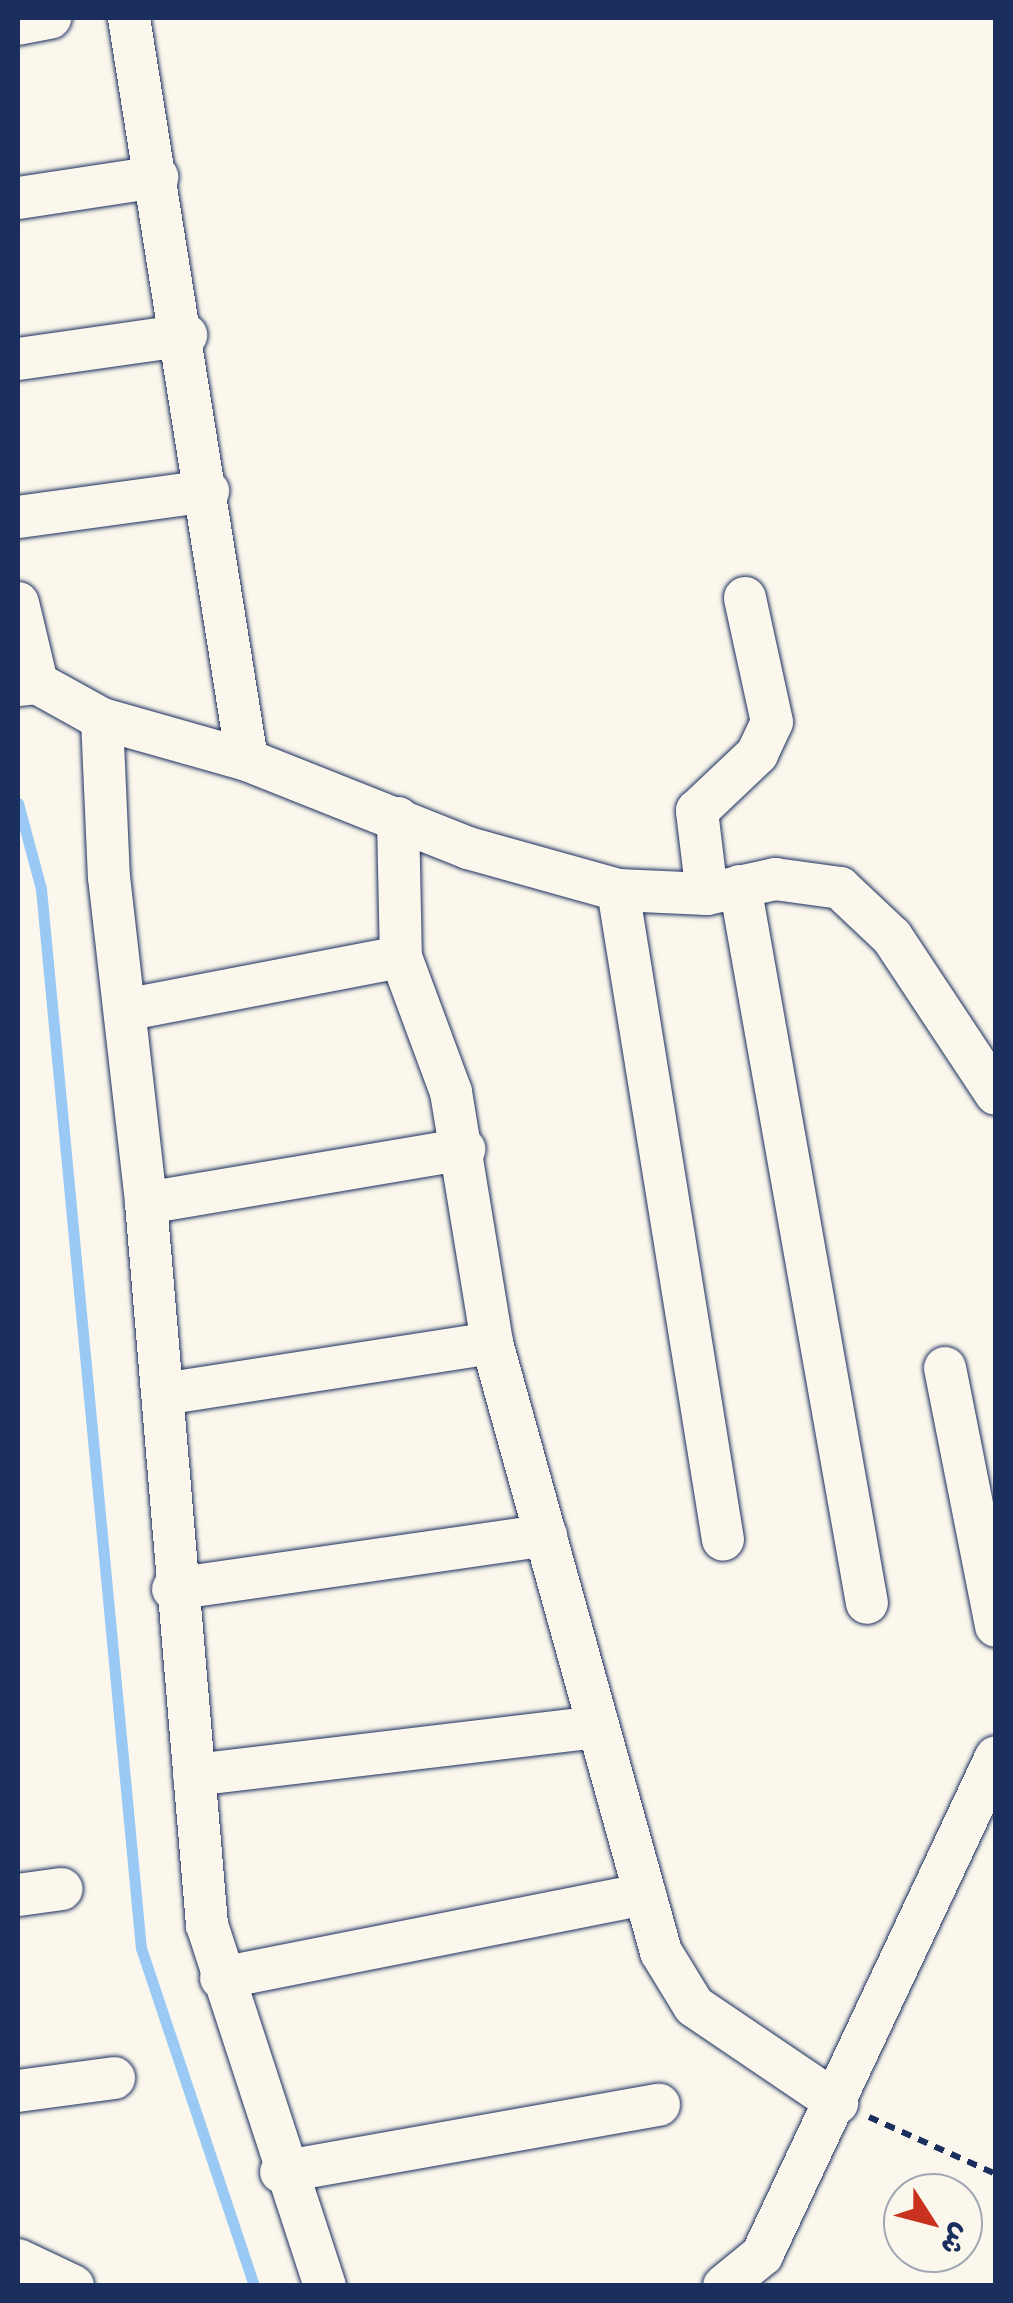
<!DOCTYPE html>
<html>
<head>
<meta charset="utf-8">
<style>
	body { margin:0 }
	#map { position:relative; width:1013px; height:2303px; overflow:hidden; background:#fbf7ec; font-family:"Comic Neue","Playpen Sans Arabic",sans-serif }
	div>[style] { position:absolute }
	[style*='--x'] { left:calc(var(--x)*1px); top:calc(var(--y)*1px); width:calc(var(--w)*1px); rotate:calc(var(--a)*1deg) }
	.stream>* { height:11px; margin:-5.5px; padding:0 5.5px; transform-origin:5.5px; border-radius:5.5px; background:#99c9f4 }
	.path>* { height:6px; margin-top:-3px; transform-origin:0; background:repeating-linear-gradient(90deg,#1b2f5e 0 10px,transparent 0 18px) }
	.roads { filter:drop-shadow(0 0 2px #1b2f5e) drop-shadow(0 0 2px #1b2f5e) }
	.minor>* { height:42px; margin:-21px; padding:0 21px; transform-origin:21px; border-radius:21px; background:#fbf7ec }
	span { translate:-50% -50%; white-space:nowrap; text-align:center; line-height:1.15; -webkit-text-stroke:8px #fbf7ec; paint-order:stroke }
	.frame { position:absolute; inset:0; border:20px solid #1b2f5e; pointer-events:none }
	.north { position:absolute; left:883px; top:2173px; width:100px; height:100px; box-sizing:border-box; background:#fbf7ec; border:2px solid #a1a7b3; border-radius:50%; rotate:126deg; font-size:28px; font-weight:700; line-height:40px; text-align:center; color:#1b2f5e }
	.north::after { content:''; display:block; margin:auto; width:35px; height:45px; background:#c8321e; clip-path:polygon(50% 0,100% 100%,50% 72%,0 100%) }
</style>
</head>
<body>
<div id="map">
	<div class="stream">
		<div style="--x:18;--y:803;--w:89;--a:75"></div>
		<div style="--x:41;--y:889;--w:1064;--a:84.61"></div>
		<div style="--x:141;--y:1948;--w:356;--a:71.5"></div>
	</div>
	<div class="path">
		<div style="--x:869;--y:2117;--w:139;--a:24.2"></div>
	</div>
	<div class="roads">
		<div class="minor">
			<div style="--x:129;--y:18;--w:751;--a:80.96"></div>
			<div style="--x:18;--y:24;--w:33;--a:-11"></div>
			<div style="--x:18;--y:198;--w:141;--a:-8.6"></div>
			<div style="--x:18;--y:359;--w:170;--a:-8.1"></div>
			<div style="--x:18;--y:517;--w:192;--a:-7.8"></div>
			<div style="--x:18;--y:603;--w:82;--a:76.6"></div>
			<div style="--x:18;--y:685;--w:19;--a:-6"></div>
			<div style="--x:37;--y:683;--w:74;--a:29"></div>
			<div style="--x:102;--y:719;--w:151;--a:15.8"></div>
			<div style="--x:247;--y:760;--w:238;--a:21.7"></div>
			<div style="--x:468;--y:848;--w:156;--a:15.6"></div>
			<div style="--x:618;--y:890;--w:89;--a:2.6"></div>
			<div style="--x:707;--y:894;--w:70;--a:-12.4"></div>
			<div style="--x:775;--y:879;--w:66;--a:7.9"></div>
			<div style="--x:840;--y:888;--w:71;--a:43.3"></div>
			<div style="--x:892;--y:937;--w:188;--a:56.5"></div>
			<div style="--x:102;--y:719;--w:158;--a:87.5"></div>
			<div style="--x:109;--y:877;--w:328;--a:83.5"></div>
			<div style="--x:146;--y:1203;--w:725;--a:85.17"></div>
			<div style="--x:207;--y:1925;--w:380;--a:71.9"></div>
			<div style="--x:398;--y:818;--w:139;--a:88.8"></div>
			<div style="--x:401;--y:957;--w:144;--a:69.7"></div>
			<div style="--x:451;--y:1092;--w:254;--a:80.7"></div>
			<div style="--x:492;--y:1343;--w:632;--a:74.49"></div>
			<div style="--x:661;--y:1952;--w:63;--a:58.6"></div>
			<div style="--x:694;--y:2006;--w:173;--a:34.1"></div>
			<div style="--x:740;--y:886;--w:728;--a:79.96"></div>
			<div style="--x:618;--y:890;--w:658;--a:80.82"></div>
			<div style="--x:707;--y:894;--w:84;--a:-96.9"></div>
			<div style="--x:697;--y:811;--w:83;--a:-43.5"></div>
			<div style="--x:757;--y:754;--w:35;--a:-65"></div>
			<div style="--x:772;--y:722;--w:127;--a:-102.3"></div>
			<div style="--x:125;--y:1010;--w:281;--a:-10.9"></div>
			<div style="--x:146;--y:1203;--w:323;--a:-9.6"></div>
			<div style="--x:945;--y:1368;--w:263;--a:78.8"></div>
			<div style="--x:163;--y:1394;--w:333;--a:-8.8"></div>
			<div style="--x:173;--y:1589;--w:377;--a:-8.2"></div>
			<div style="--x:194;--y:1775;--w:407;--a:-6.8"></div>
			<div style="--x:18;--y:1895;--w:44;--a:-7.8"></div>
			<div style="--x:221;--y:1978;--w:432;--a:-11.2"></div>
			<div style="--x:18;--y:2091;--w:97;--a:-7.7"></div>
			<div style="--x:281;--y:2172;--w:384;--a:-10.1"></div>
			<div style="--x:18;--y:2260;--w:61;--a:25.3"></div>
			<div style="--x:724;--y:2286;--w:49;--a:-39.2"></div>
			<div style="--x:762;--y:2255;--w:550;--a:-64.83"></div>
		</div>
	</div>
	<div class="frame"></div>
	<div class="north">ش</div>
</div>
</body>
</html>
